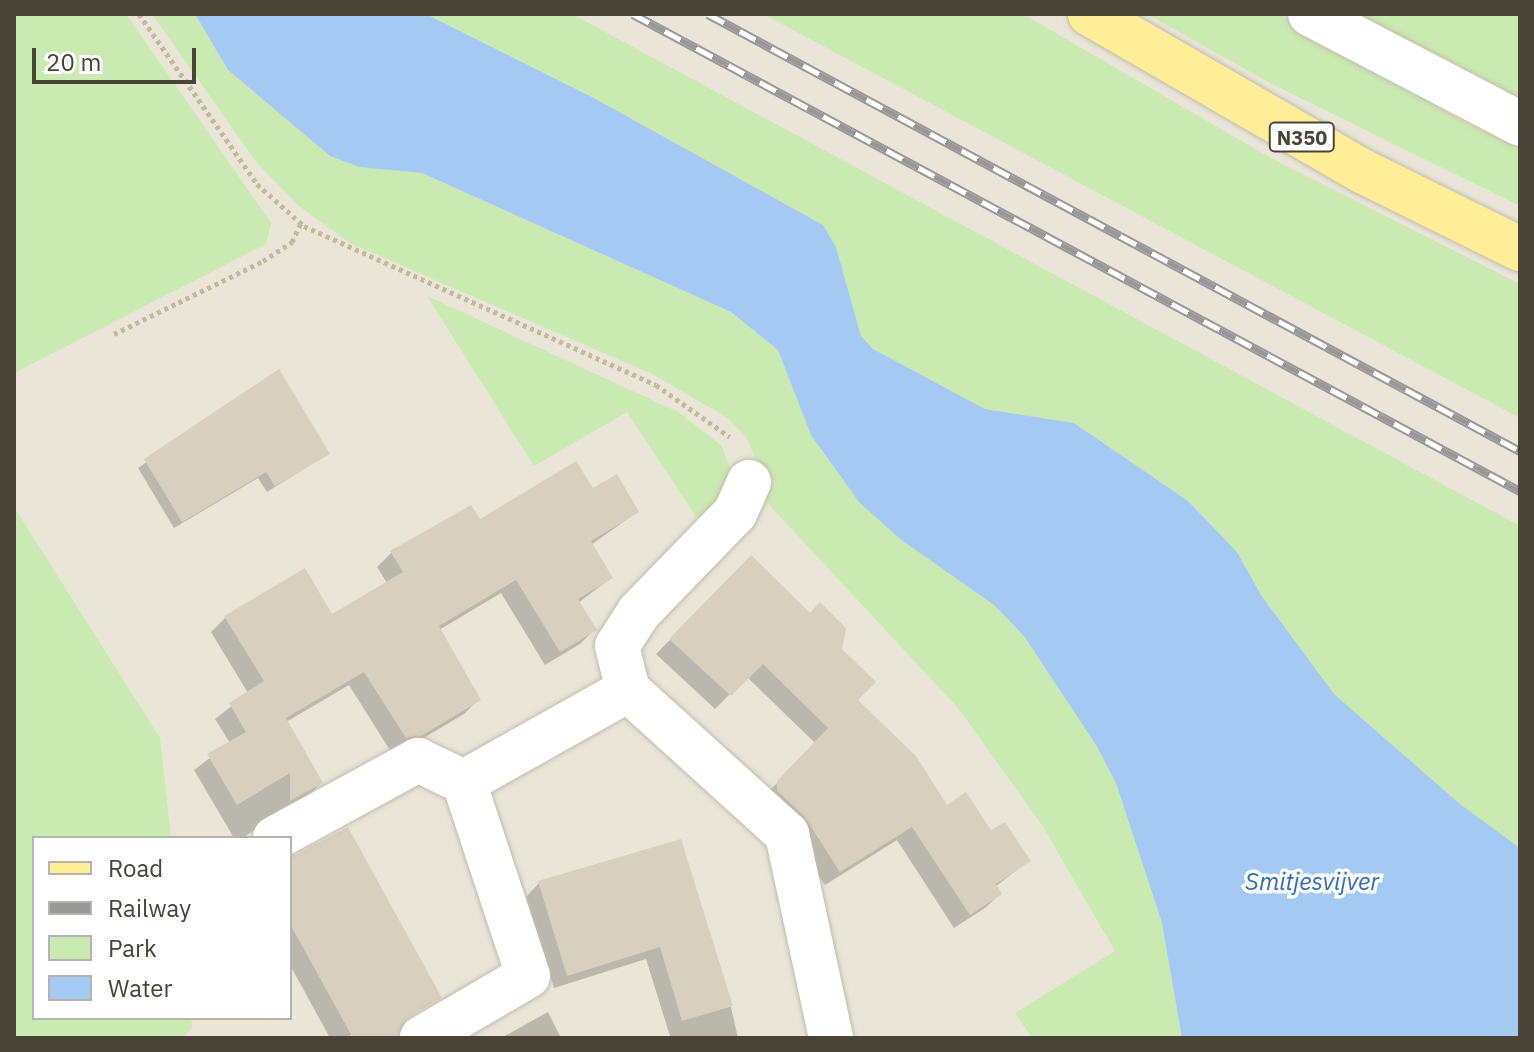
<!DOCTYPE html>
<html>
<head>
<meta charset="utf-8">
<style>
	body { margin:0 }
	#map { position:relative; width:1534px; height:1052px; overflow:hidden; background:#f5f3e9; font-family:"IBM Plex Sans",sans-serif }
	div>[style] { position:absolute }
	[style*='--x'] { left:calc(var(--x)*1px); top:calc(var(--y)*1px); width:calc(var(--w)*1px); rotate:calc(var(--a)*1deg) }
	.residential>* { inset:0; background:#e9e6d7 }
	.green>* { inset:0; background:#c9eab1 }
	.water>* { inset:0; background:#a4c9f3 }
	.shadow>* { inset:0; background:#0003 }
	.building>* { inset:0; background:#d7d0be }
	.path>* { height:5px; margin-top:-2.5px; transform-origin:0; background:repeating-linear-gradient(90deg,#c3ba9c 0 4px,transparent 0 8px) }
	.roads { filter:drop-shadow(0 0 2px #c1bcab) drop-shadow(0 0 2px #c1bcab) }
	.minor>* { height:44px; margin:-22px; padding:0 22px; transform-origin:22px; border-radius:22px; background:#fff }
	.major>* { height:44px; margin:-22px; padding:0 22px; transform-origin:22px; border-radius:22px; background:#ffee98 }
	.rail>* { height:9px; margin-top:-4.5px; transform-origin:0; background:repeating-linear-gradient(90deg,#fff 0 18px,#989898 0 36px); box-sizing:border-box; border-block:2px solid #989898 }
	span { translate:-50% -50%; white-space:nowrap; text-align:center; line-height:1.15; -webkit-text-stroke:7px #fff; paint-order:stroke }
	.shield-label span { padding:2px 6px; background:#fff; border:2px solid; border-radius:6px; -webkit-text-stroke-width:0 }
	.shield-label { font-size:20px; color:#494437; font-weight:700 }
	.water-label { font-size:24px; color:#2c6cb9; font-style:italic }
	.frame { position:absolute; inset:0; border:16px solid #494437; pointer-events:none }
	.legend { position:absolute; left:32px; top:836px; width:260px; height:184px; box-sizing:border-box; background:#fff; border:2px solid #b6b4af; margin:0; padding:10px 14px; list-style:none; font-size:24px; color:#494437 }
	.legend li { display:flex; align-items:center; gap:16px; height:40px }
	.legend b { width:40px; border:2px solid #b6b4af }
	.scale { position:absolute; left:32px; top:48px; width:164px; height:36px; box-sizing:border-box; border:4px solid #494437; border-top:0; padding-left:10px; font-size:24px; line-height:28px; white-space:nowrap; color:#494437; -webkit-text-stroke:6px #fff; paint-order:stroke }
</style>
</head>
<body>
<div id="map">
	<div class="residential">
		<div style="clip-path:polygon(evenodd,14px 14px,1520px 14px,1520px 1038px,14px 1038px,14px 14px,34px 838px,290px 838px,290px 1018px,34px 1018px,34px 838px)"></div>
	</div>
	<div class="green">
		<div style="clip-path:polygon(14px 14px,126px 14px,271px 223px,266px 244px,14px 373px)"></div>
		<div style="clip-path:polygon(152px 14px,195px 14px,228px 70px,330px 156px,422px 173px,731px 312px,778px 350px,811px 435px,859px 502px,900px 539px,994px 605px,1024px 636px,1096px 745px,1116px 783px,1162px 923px,1182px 1038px,1032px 1038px,1015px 1013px,1115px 951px,1042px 825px,958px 708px,761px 496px,758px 466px,748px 440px,728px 418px,652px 374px,350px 243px,299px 206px,257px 163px)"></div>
		<div style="clip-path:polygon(426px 14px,572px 14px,1520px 526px,1520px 848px,1460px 804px,1334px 694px,1261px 595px,1237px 552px,1188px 501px,1074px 423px,985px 409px,873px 349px,861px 336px,836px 247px,823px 225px,592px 97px)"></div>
		<div style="clip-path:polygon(763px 14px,1023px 14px,1269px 157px,1520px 284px,1520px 418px)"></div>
		<div style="clip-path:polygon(1147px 14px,1279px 14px,1463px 122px,1520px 148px,1520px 206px,1270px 83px)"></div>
		<div style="clip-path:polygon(1355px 14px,1520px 14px,1520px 101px)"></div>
		<div style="clip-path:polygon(427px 296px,678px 412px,721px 445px,732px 472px,730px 493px,702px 526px,627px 412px,534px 466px)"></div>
		<div style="clip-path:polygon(14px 507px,160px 738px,171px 838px,34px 838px,34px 1018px,191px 1018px,192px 1028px,183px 1038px,14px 1038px)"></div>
	</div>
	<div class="water">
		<div style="clip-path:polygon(195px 14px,426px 14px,592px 97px,823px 225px,836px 247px,861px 336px,873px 349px,985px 409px,1074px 423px,1188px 501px,1237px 552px,1261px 595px,1334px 694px,1460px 804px,1520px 848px,1520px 1038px,1182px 1038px,1162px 923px,1116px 783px,1096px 745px,1024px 636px,994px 605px,900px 539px,859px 502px,811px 435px,778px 350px,731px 312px,422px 173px,360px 167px,330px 156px,228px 70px)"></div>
	</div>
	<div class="shadow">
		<div style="clip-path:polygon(279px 372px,328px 454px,267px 492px,258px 478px,174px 528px,138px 468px)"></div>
		<div style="clip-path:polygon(593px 491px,637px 512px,591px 545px,611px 578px,578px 603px,595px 629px,580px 644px,545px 665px,501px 593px,439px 630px,478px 700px,464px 714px,405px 749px,391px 752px,349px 685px,286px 722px,322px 782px,307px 797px,242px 838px,234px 838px,194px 770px,230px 743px,215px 719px,248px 693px,211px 632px,226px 617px,331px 616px,387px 583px,377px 567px,392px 552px)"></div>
		<div style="clip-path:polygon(751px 558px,840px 649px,856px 700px,946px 808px,1028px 861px,995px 887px,1000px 894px,985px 908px,954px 928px,897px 840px,825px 885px,763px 797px,816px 744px,747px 677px,715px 709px,656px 654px)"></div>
		<div style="clip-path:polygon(679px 841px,731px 1007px,738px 1038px,663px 1038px,670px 1036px,646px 959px,554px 988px,526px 897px,539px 883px)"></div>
		<div style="clip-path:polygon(290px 861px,417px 999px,346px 1038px,330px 1038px,290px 965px)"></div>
		<div style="clip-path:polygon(548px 1012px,561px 1038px,501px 1038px)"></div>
	</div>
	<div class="building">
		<div style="clip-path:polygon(279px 369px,330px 454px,275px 486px,266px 472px,182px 522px,144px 459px)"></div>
		<div style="clip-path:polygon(576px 461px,593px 488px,617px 474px,639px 512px,591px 541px,613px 578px,578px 599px,597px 630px,560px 652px,516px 580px,439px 626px,481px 700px,421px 736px,406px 738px,364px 672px,286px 718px,323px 783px,290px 801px,290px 773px,237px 805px,207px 754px,246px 732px,229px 703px,264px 681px,224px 616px,305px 568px,332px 614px,403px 572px,390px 551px,471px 505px,480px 519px)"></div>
		<div style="clip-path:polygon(751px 555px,810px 613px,820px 602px,846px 628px,842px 649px,876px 682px,858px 700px,916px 756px,947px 805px,966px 792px,991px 830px,1005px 822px,1031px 861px,996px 884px,1002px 894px,970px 915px,912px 827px,840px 872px,804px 816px,777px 791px,777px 781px,828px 728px,763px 664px,731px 696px,669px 639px)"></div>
		<div style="clip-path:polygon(348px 827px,442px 998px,409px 1017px,397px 1038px,353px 1038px,290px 924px,290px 858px)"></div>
		<div style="clip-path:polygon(681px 839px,733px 1006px,682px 1021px,660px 947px,567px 976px,538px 881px)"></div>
	</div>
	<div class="path">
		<div style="--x:139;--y:14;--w:207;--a:55.2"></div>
		<div style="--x:257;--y:184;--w:63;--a:41.8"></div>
		<div style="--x:304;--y:226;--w:386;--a:24.3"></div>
		<div style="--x:656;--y:385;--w:90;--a:35.1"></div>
		<div style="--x:114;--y:334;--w:166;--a:-26.1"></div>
		<div style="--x:263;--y:261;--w:35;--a:-33"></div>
		<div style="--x:292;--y:242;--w:21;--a:-65"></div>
	</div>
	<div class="roads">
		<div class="minor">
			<div style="--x:1310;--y:14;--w:237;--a:27.6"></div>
			<div style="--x:749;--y:482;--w:34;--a:114"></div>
			<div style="--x:735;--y:513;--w:138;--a:134.1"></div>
			<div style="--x:639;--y:612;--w:40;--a:122.9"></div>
			<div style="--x:617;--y:646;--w:45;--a:76"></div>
			<div style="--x:628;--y:690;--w:215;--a:42.2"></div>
			<div style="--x:787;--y:834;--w:209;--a:77.8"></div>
			<div style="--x:464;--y:782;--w:188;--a:-29.3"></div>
			<div style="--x:275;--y:838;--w:163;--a:-28.6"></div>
			<div style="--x:418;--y:760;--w:51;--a:25.6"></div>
			<div style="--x:464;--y:782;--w:204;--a:71.7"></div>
			<div style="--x:528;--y:976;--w:123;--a:149.7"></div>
		</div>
		<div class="major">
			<div style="--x:1090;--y:14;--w:314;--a:30"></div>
			<div style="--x:1362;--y:171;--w:176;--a:26.3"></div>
		</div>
	</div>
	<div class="rail">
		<div style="--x:633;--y:14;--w:1007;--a:28.27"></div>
		<div style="--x:708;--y:14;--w:922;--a:28.29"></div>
	</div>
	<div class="shield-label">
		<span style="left:1302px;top:137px">N350</span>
	</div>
	<div class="water-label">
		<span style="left:1312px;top:882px">Smitjesvijver</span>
	</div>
	<div class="frame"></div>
	<ul class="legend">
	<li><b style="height:10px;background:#ffee98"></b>Road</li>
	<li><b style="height:10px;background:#989898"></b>Railway</li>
	<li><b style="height:22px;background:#c9eab1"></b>Park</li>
	<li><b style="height:22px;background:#a4c9f3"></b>Water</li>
	</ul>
	<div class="scale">20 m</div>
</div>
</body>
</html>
